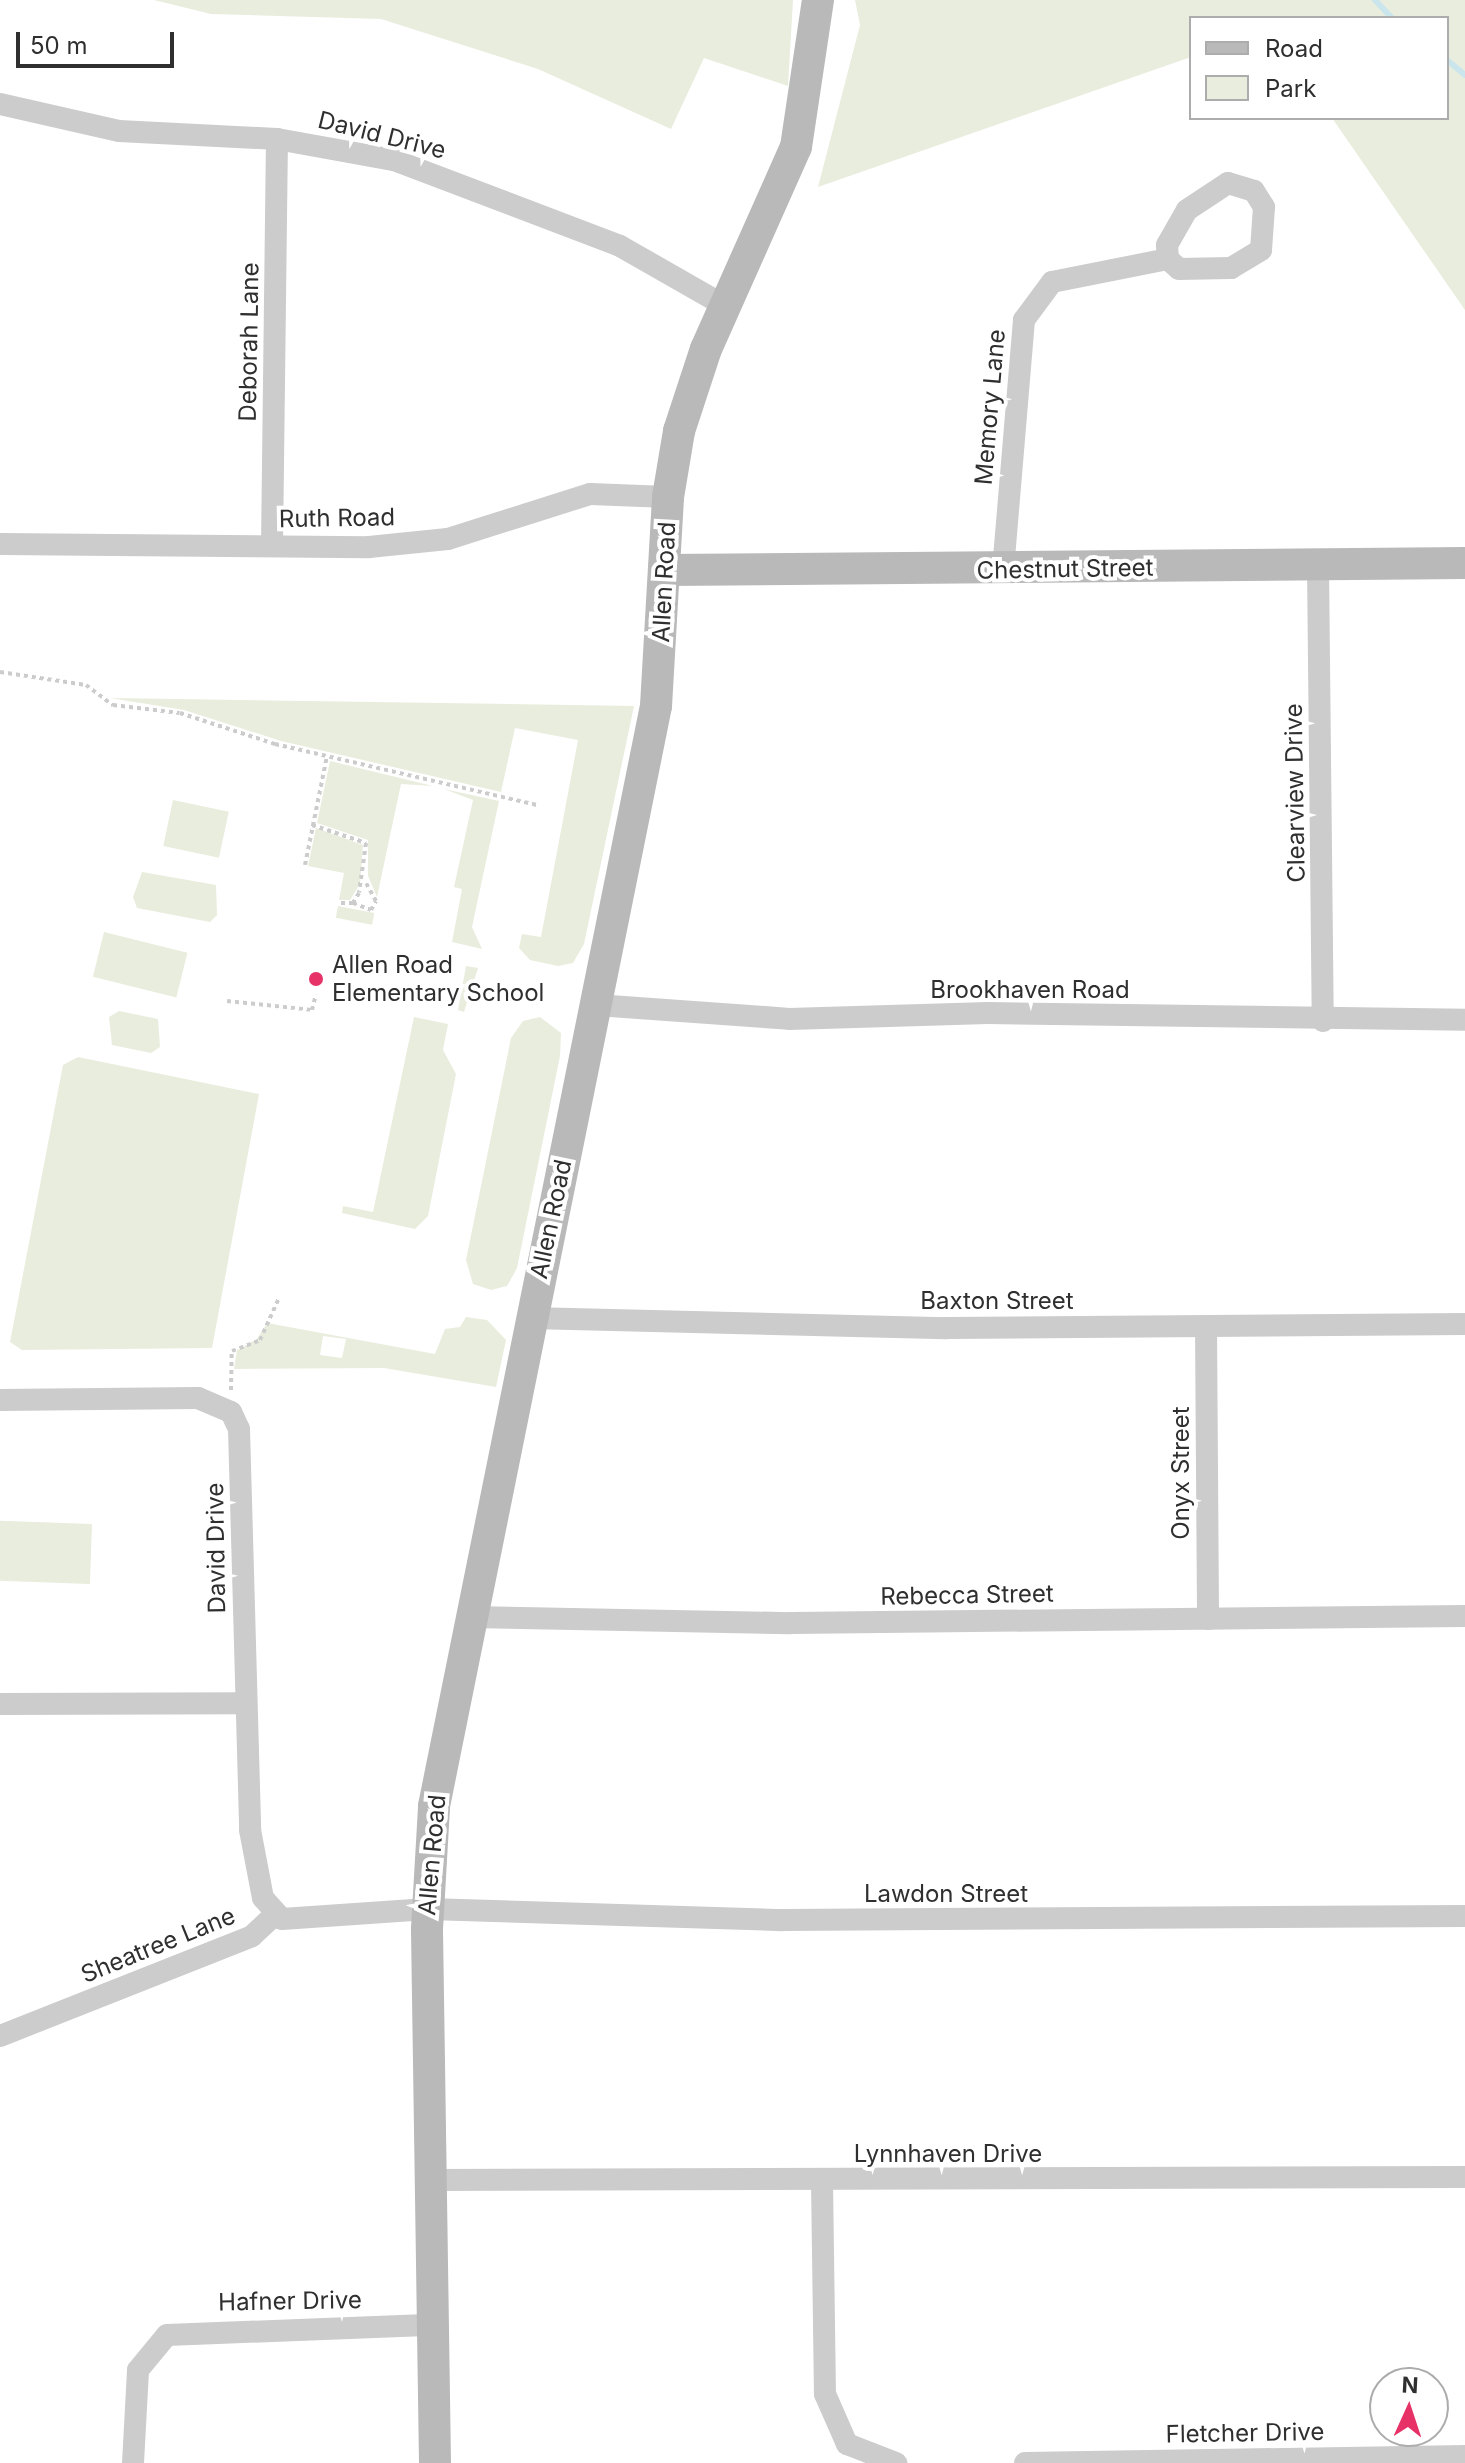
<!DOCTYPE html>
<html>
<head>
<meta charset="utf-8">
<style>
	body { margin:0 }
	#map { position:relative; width:1465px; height:2463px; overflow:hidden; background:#fff; font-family:Inter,sans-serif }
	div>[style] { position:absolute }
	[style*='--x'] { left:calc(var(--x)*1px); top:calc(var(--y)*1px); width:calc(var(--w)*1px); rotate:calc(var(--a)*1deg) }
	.green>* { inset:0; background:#e9eddd; transform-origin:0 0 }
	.stream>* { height:6px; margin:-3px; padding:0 3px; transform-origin:3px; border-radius:3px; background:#cae6ec }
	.path>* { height:4px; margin-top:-2px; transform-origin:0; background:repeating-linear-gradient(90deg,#ccc 0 4px,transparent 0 8px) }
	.street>* { height:22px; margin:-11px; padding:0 11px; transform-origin:11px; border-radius:11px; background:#ccc }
	.secondary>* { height:32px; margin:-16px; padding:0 16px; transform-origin:16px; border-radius:16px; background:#b9b9b9 }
	.dots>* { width:22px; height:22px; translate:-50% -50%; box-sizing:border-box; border:4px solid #fff; border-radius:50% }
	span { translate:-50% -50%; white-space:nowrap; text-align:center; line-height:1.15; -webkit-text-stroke:8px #fff; paint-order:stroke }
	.street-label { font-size:24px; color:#2f2f2f }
	.poi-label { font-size:24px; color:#2f2f2f }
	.left { translate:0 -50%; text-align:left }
	.legend { position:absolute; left:1189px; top:16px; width:260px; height:104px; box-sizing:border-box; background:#fff; border:2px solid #acacac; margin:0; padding:10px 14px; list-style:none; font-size:24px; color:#2f2f2f }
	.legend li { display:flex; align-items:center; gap:16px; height:40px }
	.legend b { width:40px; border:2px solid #acacac }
	.north { position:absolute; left:1369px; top:2367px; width:80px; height:80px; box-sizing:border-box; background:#fff; border:2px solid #acacac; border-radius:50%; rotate:3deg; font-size:22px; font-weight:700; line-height:32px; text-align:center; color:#2f2f2f }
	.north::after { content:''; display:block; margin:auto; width:28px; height:36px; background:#e63266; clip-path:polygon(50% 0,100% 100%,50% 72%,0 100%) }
	.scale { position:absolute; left:16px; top:32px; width:158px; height:36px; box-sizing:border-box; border:4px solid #2f2f2f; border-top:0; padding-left:10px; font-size:24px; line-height:28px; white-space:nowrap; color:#2f2f2f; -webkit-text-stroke:6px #fff; paint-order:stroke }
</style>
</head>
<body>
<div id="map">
	<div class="green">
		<div style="clip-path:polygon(154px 0,793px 0,788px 86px,704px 58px,671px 129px,538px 69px,381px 19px,211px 14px)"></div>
		<div style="clip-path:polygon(855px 0,1465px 0,1465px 310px,1332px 118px,1447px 118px,1447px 18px,1191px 18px,1191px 57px,818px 187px,860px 25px)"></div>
		<div style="clip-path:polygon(110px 698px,634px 706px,584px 944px,573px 963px,558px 966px,530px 960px,519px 948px,522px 934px,541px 937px,578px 740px,515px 728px,501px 792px,281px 741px,184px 710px)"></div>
		<div style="clip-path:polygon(330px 761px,433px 786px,401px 784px,377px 897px,368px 876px,368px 840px,317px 823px)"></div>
		<div style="clip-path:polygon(444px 789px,499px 801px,472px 927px,482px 949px,452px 942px,462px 889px,454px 887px,473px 800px)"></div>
		<div style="left:173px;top:800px;width:57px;height:47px;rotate:12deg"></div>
		<div style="clip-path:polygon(316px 828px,363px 845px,360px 884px,350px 900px,339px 900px,344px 873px,308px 866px)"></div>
		<div style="clip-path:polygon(142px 872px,216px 885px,217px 915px,210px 922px,137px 908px,133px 897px)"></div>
		<div style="left:338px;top:906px;width:37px;height:12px;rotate:11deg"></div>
		<div style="left:104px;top:932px;width:86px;height:46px;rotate:14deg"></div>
		<div style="clip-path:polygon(466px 966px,478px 968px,464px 1012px,458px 1010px)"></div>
		<div style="clip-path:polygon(119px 1011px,158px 1019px,160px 1047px,151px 1053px,112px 1045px,109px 1017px)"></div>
		<div style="clip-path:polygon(414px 1017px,448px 1024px,443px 1050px,456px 1074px,428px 1216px,415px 1229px,342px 1213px,343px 1206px,373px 1212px)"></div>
		<div style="clip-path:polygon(540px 1017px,561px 1033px,560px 1056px,517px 1268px,507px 1286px,491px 1290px,473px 1284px,466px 1260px,511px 1038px,523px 1021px)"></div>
		<div style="clip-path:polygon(78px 1057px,259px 1094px,212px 1348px,22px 1350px,10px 1342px,63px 1065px)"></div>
		<div style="clip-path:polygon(evenodd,466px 1317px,487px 1320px,506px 1340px,496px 1387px,384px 1368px,234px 1369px,237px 1350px,257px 1339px,267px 1323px,435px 1354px,445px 1329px,460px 1327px,466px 1317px,323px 1336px,346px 1339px,342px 1358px,320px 1355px,323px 1336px)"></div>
		<div style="left:92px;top:1524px;width:60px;height:92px;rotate:92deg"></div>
	</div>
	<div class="stream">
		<div style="--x:1375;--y:0;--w:25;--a:47"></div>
		<div style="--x:1447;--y:60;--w:23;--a:40"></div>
	</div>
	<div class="path">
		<div style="--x:0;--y:672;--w:87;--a:8.6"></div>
		<div style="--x:86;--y:685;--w:34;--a:37"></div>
		<div style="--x:113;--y:705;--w:67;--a:6.8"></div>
		<div style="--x:180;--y:713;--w:100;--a:18.1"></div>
		<div style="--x:275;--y:744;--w:269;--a:13.1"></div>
		<div style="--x:312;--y:825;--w:57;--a:18.4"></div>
		<div style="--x:366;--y:843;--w:50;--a:98"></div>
		<div style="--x:359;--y:893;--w:12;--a:121"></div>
		<div style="--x:353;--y:903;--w:14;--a:180"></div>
		<div style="--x:305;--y:865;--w:111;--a:-78.6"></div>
		<div style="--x:353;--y:903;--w:19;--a:21"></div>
		<div style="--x:371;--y:910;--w:10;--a:-61"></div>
		<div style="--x:376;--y:901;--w:23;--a:-119"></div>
		<div style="--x:227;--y:1001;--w:85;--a:6"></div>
		<div style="--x:312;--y:1010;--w:16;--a:-76"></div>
		<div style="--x:231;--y:1390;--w:39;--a:-89"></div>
		<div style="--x:232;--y:1351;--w:30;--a:-21"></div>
		<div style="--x:260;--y:1340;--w:46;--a:-65.7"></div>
	</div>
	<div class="street">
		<div style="--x:0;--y:104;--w:122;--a:12.8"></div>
		<div style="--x:119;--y:131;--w:158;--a:2.9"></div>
		<div style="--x:277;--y:139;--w:119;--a:10.2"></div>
		<div style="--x:394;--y:160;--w:242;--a:20.8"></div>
		<div style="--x:620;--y:246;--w:123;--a:29.7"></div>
		<div style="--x:1228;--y:183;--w:27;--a:17"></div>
		<div style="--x:1254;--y:191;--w:19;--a:58"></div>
		<div style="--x:1264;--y:207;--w:43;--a:94"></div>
		<div style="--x:1261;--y:250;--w:35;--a:149"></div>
		<div style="--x:1231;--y:268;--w:52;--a:178.9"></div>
		<div style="--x:1179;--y:269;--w:15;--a:-138"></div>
		<div style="--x:1168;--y:259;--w:14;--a:-94"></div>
		<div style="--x:1167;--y:245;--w:40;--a:-60.3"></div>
		<div style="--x:1187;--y:210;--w:49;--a:-33.4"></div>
		<div style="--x:0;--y:544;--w:369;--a:0.5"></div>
		<div style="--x:369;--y:547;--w:79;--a:-5.8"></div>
		<div style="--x:448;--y:539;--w:149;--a:-17.6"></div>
		<div style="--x:590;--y:494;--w:78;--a:2.2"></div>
		<div style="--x:272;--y:546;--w:407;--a:-89.3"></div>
		<div style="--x:1318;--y:565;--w:456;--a:89.4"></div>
		<div style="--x:1003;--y:570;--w:251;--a:-85.2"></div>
		<div style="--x:1024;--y:320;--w:47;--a:-53.6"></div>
		<div style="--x:1052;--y:282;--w:118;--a:-11.2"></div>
		<div style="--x:596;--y:1005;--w:194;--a:4.1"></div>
		<div style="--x:789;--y:1019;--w:199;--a:-1.7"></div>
		<div style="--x:988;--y:1013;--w:477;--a:0.8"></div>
		<div style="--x:530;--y:1318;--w:416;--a:1.4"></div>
		<div style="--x:946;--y:1328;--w:519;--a:-0.44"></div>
		<div style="--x:1206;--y:1326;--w:293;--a:89.6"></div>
		<div style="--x:0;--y:1400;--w:198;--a:-0.6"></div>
		<div style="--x:198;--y:1398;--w:36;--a:23"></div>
		<div style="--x:231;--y:1412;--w:19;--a:65"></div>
		<div style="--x:239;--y:1429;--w:401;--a:88.4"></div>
		<div style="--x:250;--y:1830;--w:69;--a:79.2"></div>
		<div style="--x:263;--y:1898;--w:28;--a:48"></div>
		<div style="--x:282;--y:1919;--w:146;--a:-3.9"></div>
		<div style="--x:428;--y:1909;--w:355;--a:1.8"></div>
		<div style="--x:783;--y:1920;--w:682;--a:-0.34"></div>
		<div style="--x:469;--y:1617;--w:322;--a:1.1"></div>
		<div style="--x:791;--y:1623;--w:674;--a:-0.6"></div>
		<div style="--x:0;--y:1704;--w:246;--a:-0.2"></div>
		<div style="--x:0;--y:2036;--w:271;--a:-21.6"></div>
		<div style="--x:252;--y:1936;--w:33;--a:-43"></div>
		<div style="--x:430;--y:2180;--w:1035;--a:-0.17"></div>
		<div style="--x:822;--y:2181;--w:213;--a:89.2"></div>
		<div style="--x:825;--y:2394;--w:55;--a:66.3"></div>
		<div style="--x:847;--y:2444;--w:53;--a:21.2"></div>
		<div style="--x:133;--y:2463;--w:93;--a:-86.9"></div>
		<div style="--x:138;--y:2370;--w:45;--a:-50.4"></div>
		<div style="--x:167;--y:2335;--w:266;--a:-2.2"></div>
		<div style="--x:1025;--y:2463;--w:440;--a:-0.9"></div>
	</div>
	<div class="secondary">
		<div style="--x:666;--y:570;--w:799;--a:-0.5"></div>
		<div style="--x:435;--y:2463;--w:534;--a:-90.86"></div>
		<div style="--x:427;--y:1929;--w:123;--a:-86.7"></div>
		<div style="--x:434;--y:1806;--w:1122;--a:-78.59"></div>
		<div style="--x:656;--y:706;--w:209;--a:-86.7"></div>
		<div style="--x:668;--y:497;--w:67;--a:-80.5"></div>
		<div style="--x:679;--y:431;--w:86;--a:-71.8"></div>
		<div style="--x:706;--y:349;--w:221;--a:-66"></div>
		<div style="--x:796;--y:147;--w:149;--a:-81.5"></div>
	</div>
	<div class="dots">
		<div style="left:316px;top:979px;background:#e63266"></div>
	</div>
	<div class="street-label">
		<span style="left:382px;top:135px;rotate:14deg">David Drive</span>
		<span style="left:249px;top:342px;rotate:-89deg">Deborah Lane</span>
		<span style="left:990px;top:407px;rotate:-85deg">Memory Lane</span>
		<span style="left:337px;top:518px;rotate:-1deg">Ruth Road</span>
		<span style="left:1065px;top:569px;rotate:-1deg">Chestnut Street</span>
		<span style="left:664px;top:582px;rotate:-87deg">Allen Road</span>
		<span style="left:1295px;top:793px;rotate:-91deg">Clearview Drive</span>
		<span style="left:1030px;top:990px">Brookhaven Road</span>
		<span style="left:551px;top:1219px;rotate:-78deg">Allen Road</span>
		<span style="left:997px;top:1301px">Baxton Street</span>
		<span style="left:1181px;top:1473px;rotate:-90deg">Onyx Street</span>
		<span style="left:216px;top:1548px;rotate:-91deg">David Drive</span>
		<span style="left:967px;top:1595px;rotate:-1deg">Rebecca Street</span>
		<span style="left:432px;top:1855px;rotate:-85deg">Allen Road</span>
		<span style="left:946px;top:1894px">Lawdon Street</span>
		<span style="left:158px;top:1945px;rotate:-22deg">Sheatree Lane</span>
		<span style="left:948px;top:2154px">Lynnhaven Drive</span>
		<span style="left:290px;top:2301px;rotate:-1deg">Hafner Drive</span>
		<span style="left:1245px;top:2433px;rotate:-1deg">Fletcher Drive</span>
	</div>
	<div class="poi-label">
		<span class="left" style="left:332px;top:979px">Allen Road<br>Elementary School</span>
	</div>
	<ul class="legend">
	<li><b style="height:10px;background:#b9b9b9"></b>Road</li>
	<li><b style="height:22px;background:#e9eddd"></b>Park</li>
	</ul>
	<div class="north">N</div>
	<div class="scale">50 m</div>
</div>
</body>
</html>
